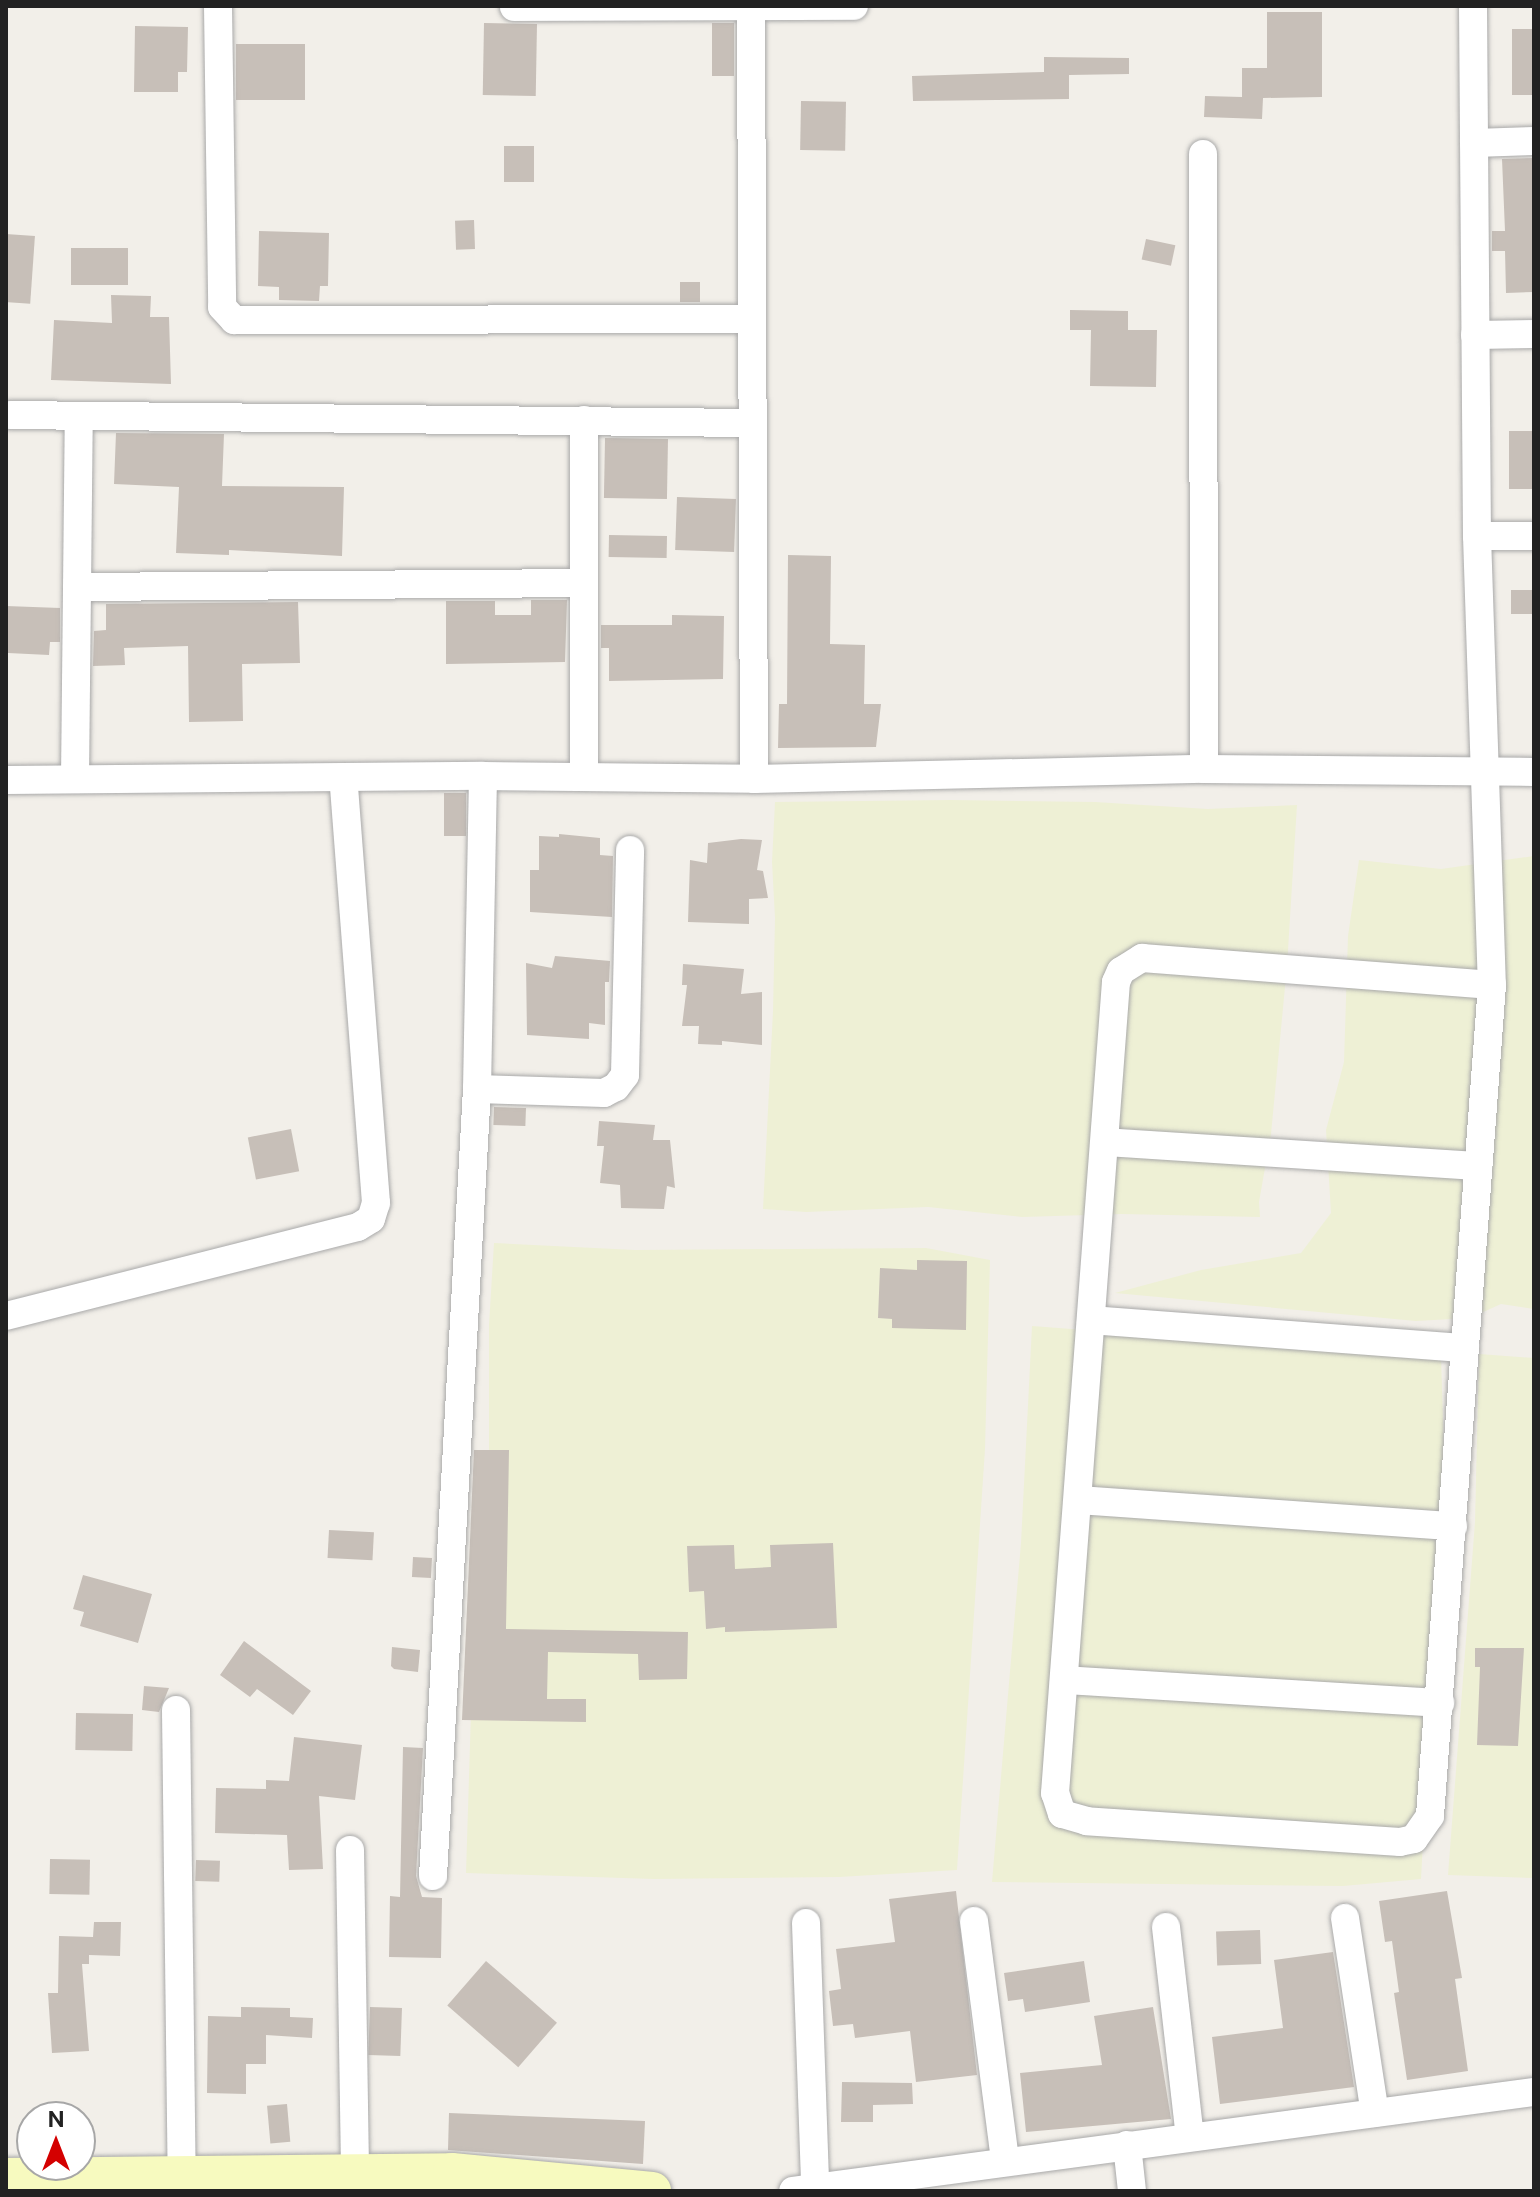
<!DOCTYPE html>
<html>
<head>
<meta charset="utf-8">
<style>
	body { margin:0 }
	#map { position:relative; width:1540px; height:2197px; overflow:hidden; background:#f2efe9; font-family:"Public Sans",sans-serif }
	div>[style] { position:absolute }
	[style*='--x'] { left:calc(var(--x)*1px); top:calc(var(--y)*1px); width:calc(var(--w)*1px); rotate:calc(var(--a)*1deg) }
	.farmland>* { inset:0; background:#eef0d5 }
	.building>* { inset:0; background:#c7bfb8; transform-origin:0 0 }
	.roads { filter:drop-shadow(0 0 2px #a9a9a9) drop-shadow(0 0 2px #a9a9a9) }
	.minor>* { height:28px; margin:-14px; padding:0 14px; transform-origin:14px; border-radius:14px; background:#fff }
	.secondary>* { height:38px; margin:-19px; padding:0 19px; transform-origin:19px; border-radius:19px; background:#f7fabf }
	span { translate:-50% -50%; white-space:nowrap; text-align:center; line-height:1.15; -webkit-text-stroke:7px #fff; paint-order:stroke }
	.frame { position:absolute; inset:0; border:8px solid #222; pointer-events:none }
	.north { position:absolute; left:16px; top:2101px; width:80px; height:80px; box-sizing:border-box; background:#fff; border:2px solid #a7a7a7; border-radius:50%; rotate:0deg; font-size:22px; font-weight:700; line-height:32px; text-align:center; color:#222 }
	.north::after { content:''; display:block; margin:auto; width:28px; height:36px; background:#d40000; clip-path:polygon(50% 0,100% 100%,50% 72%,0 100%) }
</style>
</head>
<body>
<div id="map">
	<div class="farmland">
		<div style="clip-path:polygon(951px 800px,1095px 802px,1208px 809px,1297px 805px,1287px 966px,1271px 1134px,1259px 1202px,1260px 1217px,1121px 1214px,1022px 1217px,928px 1207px,806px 1212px,763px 1209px,773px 1011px,775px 918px,772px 862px,775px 802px)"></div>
		<div style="clip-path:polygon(1534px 856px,1534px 1309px,1501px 1304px,1470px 1318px,1416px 1321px,1115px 1293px,1201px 1270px,1301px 1253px,1331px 1213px,1326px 1130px,1344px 1062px,1348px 936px,1359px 860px,1441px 869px)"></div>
		<div style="clip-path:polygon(494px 1243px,635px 1250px,926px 1248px,990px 1260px,985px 1449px,957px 1870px,839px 1877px,654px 1879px,466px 1873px,473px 1648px,489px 1456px,489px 1325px)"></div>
		<div style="clip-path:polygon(1032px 1326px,1441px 1357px,1444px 1452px,1421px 1879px,1343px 1886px,992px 1882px,1021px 1543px)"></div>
		<div style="clip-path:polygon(1479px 1354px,1534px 1358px,1534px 1878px,1448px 1875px,1475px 1522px)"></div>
	</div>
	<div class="building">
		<div style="clip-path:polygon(1267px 12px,1322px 12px,1322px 97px,1263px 98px,1262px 119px,1204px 117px,1205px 96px,1242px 97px,1242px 68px,1267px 68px)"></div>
		<div style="left:484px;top:23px;width:53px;height:72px;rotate:1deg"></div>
		<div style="left:712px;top:23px;width:22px;height:53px"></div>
		<div style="clip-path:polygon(135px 26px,188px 27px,187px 72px,178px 72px,178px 92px,134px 92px)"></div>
		<div style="left:1512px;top:29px;width:22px;height:66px"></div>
		<div style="left:236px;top:44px;width:69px;height:56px"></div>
		<div style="clip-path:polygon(1044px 57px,1129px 58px,1129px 74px,1069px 75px,1069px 99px,913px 101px,912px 76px,1044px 72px)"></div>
		<div style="left:801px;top:101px;width:45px;height:49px;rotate:1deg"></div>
		<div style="left:504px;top:146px;width:30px;height:36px"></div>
		<div style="clip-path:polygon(1534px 158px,1534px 292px,1506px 293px,1505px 251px,1492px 251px,1492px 231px,1505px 231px,1502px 159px)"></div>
		<div style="left:474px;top:220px;width:29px;height:19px;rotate:88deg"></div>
		<div style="clip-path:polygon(259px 231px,329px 233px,328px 286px,320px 286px,319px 301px,279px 300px,279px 287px,258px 286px)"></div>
		<div style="left:6px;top:234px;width:29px;height:68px;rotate:4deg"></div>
		<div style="left:1146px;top:239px;width:30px;height:21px;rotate:12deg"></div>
		<div style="left:71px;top:248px;width:57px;height:37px"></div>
		<div style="left:680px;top:282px;width:20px;height:20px"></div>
		<div style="clip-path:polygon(111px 295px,151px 296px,150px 317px,169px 317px,171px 384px,51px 380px,54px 320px,112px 323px)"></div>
		<div style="clip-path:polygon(1070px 310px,1128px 311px,1128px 330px,1157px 330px,1156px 387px,1090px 386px,1091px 330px,1070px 330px)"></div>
		<div style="left:1509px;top:431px;width:25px;height:58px"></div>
		<div style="clip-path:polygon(116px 433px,224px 434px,222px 486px,344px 487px,342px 556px,229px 550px,229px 555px,176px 553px,179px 487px,114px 484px)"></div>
		<div style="left:605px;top:438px;width:63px;height:60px;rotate:1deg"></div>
		<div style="left:677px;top:497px;width:59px;height:53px;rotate:2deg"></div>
		<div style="left:609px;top:535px;width:58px;height:22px;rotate:1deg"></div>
		<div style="clip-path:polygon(788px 555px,831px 556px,830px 644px,865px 645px,864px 704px,881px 704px,876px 747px,778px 748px,779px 704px,787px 704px)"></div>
		<div style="left:1511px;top:590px;width:23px;height:24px"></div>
		<div style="clip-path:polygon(531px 600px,567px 600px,565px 662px,446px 664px,446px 601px,495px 601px,495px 615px,531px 615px)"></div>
		<div style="clip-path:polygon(298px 602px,300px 663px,242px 664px,243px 721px,189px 722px,188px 646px,124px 648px,125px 665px,93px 666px,94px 631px,106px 630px,106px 604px)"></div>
		<div style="clip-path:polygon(6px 606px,60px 608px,60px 642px,50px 642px,49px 655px,8px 653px)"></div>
		<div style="clip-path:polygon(672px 615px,724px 616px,723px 679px,609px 681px,609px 648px,601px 648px,601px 625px,672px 625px)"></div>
		<div style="left:444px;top:793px;width:22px;height:43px"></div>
		<div style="clip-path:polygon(559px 834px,600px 838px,600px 855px,613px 856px,612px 917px,530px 912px,530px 870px,539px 870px,539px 836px,559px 837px)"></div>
		<div style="clip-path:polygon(741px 839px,762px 840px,757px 870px,763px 871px,768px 898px,749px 899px,749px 924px,688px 922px,690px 860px,707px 863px,708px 843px)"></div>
		<div style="clip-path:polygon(555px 956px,610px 961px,609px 982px,605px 982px,605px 1025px,589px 1023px,589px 1039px,527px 1035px,526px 963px,552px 968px)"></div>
		<div style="clip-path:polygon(683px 964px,744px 969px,741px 994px,762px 992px,762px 1045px,722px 1041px,722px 1045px,698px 1044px,699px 1026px,682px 1026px,687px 985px,682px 985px)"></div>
		<div style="left:494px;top:1107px;width:32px;height:18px;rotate:2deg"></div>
		<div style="clip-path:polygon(599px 1121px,655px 1125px,653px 1140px,670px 1140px,675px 1188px,667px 1186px,664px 1209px,621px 1208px,620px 1185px,600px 1183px,604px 1146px,597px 1146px)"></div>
		<div style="left:291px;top:1129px;width:43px;height:44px;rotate:79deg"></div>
		<div style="clip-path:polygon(917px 1260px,967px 1261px,966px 1330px,892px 1328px,892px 1319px,878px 1318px,880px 1268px,917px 1270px)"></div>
		<div style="clip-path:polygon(474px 1450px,509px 1450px,506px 1629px,688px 1632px,687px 1679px,639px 1680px,638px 1654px,548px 1652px,547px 1699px,586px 1699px,586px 1722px,462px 1720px)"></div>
		<div style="left:329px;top:1530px;width:45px;height:28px;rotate:3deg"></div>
		<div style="clip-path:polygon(833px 1543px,837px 1628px,725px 1632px,725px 1627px,706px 1629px,704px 1591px,689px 1592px,687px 1546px,734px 1545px,735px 1569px,771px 1567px,770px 1545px)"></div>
		<div style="left:413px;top:1557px;width:19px;height:20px;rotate:3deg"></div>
		<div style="clip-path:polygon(83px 1575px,152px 1594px,138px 1643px,80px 1626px,84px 1612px,73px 1609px)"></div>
		<div style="clip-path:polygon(244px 1641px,311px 1691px,293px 1715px,257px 1689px,250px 1697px,220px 1675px)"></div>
		<div style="clip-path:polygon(392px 1647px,420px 1650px,418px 1672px,394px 1669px,391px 1666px)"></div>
		<div style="clip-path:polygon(1475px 1648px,1524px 1648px,1518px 1746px,1477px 1745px,1480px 1667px,1475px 1667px)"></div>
		<div style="clip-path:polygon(144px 1686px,169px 1688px,159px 1712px,142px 1710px)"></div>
		<div style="left:76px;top:1713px;width:57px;height:37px;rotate:1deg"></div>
		<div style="clip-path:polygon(294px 1737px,362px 1745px,355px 1800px,319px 1796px,323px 1869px,289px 1870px,287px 1835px,215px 1833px,216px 1788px,266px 1789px,266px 1780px,289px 1781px)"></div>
		<div style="clip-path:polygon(403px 1747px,423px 1748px,416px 1876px,422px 1897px,442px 1898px,441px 1958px,389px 1957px,390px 1896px,400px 1897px)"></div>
		<div style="left:50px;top:1859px;width:40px;height:35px;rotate:1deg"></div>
		<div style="left:196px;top:1860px;width:24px;height:21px;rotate:2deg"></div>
		<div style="clip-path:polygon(956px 1891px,977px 2075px,916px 2082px,910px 2031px,855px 2038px,853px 2024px,833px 2026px,829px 1991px,841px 1989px,836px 1949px,895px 1942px,889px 1899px)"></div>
		<div style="clip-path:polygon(1447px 1891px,1462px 1978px,1455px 1979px,1468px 2071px,1407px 2080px,1394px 1993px,1399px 1992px,1392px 1941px,1385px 1942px,1379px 1901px)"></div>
		<div style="clip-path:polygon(94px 1922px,121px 1922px,120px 1956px,89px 1955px,89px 1964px,82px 1964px,89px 2051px,52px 2053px,48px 1993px,58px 1993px,59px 1936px,93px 1937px)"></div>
		<div style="left:1260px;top:1930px;width:34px;height:44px;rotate:88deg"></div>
		<div style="clip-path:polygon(1333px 1952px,1354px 2087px,1220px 2104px,1212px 2037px,1283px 2028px,1274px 1960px)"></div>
		<div style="left:486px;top:1961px;width:94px;height:59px;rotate:41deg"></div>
		<div style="clip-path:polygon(1084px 1961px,1090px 2002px,1025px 2012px,1023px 1999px,1008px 2001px,1004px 1973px)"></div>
		<div style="clip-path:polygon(241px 2007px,290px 2008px,290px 2017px,313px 2018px,312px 2038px,266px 2035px,266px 2064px,246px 2064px,246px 2094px,207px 2093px,208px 2016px,241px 2017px)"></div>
		<div style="left:370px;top:2007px;width:32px;height:48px;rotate:2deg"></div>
		<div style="clip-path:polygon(1153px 2007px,1171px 2119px,1026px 2132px,1020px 2073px,1102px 2065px,1094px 2016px)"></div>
		<div style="clip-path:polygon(842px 2082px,912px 2083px,913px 2104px,873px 2105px,873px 2122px,841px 2122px)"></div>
		<div style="left:287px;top:2104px;width:38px;height:20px;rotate:85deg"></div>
		<div style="clip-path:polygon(449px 2113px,645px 2121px,643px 2164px,448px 2150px)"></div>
	</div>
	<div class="roads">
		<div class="minor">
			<div style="--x:218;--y:6;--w:301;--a:89.2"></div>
			<div style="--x:222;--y:307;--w:18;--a:47"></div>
			<div style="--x:234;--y:320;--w:518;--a:-0.11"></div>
			<div style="--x:751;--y:6;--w:773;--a:89.78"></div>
			<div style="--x:1473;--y:6;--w:530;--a:89.57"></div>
			<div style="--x:1477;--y:536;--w:449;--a:88.1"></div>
			<div style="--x:1492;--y:985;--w:833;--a:94.27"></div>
			<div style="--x:1430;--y:1816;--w:28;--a:125"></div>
			<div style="--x:1414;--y:1839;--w:14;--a:168"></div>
			<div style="--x:1400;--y:1842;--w:314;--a:-176.2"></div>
			<div style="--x:1087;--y:1821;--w:26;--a:-164"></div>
			<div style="--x:1062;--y:1814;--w:22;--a:-108"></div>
			<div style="--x:1055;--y:1793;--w:813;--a:-85.7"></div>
			<div style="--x:1116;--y:982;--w:12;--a:-66"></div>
			<div style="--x:1121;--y:971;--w:25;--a:-32"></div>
			<div style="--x:1142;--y:958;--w:351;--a:4.4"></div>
			<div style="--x:514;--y:7;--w:340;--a:-0.2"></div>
			<div style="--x:1474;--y:143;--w:60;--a:-1.9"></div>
			<div style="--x:1203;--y:154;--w:615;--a:89.91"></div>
			<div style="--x:1475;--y:335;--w:59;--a:-1"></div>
			<div style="--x:10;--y:415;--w:741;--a:0.62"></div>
			<div style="--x:584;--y:420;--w:357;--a:90"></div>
			<div style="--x:1477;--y:536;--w:57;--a:0"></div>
			<div style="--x:77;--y:587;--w:506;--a:-0.45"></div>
			<div style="--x:75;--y:779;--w:361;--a:-89.4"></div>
			<div style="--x:6;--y:780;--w:477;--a:-0.5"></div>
			<div style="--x:483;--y:776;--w:271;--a:0.6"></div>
			<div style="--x:754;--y:779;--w:450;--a:-1.3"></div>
			<div style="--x:1204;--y:769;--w:330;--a:0.5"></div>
			<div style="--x:477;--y:1089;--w:127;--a:1.8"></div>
			<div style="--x:604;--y:1093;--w:13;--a:-27"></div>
			<div style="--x:616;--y:1087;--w:15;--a:-53"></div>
			<div style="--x:625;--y:1075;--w:225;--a:-88.7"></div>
			<div style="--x:1105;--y:1142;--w:374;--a:3.7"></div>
			<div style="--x:6;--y:1316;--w:363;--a:-14.2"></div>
			<div style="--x:358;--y:1227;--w:15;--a:-32"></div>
			<div style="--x:371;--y:1219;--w:17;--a:-73"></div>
			<div style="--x:376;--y:1203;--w:427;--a:-94.4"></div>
			<div style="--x:1091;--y:1320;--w:375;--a:4.3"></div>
			<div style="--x:1078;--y:1500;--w:376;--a:4"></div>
			<div style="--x:1064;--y:1680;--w:377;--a:3.5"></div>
			<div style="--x:176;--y:1710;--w:481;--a:89.3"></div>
			<div style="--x:350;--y:1850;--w:320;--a:89.1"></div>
			<div style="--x:433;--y:1876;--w:788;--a:-86.8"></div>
			<div style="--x:477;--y:1089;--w:313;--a:-88.9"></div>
			<div style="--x:1345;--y:1918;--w:197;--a:81.3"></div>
			<div style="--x:974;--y:1921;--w:242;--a:82.6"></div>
			<div style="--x:806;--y:1923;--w:263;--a:88"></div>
			<div style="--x:1166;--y:1927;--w:211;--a:83.5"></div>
			<div style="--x:1127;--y:2145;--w:46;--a:83.8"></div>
			<div style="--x:793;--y:2191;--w:748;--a:-7.61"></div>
		</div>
		<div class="secondary">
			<div style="--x:6;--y:2177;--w:446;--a:-0.6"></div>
			<div style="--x:452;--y:2172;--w:201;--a:5.4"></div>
		</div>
	</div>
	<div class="frame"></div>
	<div class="north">N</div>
</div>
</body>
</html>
